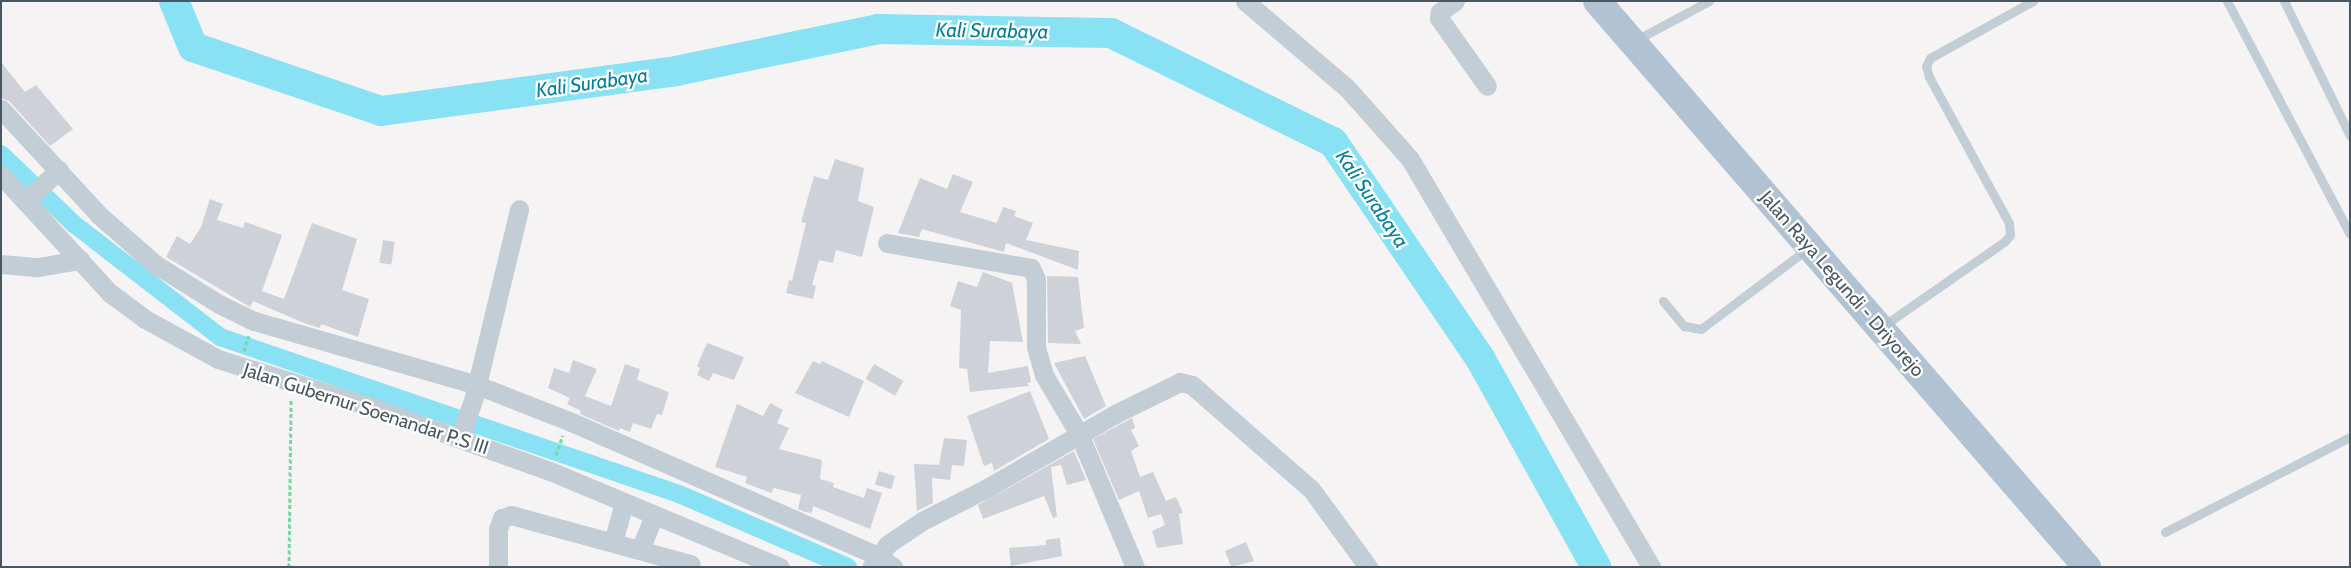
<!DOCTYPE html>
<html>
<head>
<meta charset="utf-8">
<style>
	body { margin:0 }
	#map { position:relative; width:2351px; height:568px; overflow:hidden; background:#f5f3f3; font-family:Cabin,sans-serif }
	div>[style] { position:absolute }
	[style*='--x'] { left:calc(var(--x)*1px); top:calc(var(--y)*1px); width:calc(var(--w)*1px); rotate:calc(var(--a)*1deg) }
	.canal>* { height:18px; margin:-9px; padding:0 9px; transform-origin:9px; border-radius:9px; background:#89e1f4 }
	.river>* { height:30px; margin:-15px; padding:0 15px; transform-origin:15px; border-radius:15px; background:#89e1f4 }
	.building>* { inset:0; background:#ced2d8; transform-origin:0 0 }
	.path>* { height:3px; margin-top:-1.5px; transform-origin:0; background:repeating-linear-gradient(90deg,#74d6a2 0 4px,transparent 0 6.5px) }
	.lane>* { height:9px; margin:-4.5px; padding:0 4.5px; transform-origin:4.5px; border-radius:4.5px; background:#c3cdd5 }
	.street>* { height:19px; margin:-9.5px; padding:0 9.5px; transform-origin:9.5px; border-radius:9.5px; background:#c3cdd5 }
	.primary>* { height:28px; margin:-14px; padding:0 14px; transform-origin:14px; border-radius:14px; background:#b1c3d3 }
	span { translate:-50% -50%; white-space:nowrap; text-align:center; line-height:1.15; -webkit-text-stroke:4.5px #fff; paint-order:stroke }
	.street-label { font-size:19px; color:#485762 }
	.water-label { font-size:20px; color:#03809b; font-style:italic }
	.frame { position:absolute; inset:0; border:2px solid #485762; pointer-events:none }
</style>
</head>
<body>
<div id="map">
	<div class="canal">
		<div style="--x:1;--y:154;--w:101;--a:43.8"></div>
		<div style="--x:74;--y:224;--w:185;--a:37.7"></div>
		<div style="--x:220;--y:337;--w:485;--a:18.9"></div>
		<div style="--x:679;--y:494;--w:184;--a:23.4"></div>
	</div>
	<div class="river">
		<div style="--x:174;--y:1;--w:50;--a:67.6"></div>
		<div style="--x:193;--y:47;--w:199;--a:18.8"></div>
		<div style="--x:381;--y:111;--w:298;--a:-7.7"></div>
		<div style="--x:676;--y:71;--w:206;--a:-11.7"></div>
		<div style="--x:878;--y:29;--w:233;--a:1"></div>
		<div style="--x:1111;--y:33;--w:247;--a:26.2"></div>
		<div style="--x:1333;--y:142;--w:263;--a:55.8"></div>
		<div style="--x:1481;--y:360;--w:237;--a:60.9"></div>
	</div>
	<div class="building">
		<div style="clip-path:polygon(1px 62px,25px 92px,36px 85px,73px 129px,50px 146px,9px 101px,1px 98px)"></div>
		<div style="clip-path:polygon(835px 159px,864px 168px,858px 201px,874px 207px,862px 257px,836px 250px,833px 263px,819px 260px,812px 285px,816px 286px,813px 299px,786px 293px,789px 280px,792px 281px,806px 223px,801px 222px,814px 176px,828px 180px)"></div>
		<div style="clip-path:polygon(953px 174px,973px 182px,960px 212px,997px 223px,1003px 207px,1016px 211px,1014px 216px,1033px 223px,1026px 240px,1079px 251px,1078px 270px,1006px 243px,1004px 252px,922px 229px,919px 237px,898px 233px,920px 178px,947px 189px)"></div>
		<div style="clip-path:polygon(210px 199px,223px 204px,217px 220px,243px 228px,245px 222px,282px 235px,262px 291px,284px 299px,312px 223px,357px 239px,342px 290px,369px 299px,358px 337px,321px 324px,320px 328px,304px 323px,253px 301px,250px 307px,166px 257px,177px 236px,190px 244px,201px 227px)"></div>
		<div style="left:383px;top:240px;width:12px;height:23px;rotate:9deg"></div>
		<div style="clip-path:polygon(983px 272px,1012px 283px,1023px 342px,990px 341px,988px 373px,1028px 366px,1031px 382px,1027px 383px,1029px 386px,970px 392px,967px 369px,959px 368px,961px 310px,950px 306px,958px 281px,977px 287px)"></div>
		<div style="clip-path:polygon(1047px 276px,1078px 277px,1084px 328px,1075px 331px,1081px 344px,1048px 343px)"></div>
		<div style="clip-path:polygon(707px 343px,744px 357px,734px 380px,713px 373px,709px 381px,697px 375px,700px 368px,697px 366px)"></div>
		<div style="clip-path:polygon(1085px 356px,1106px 406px,1084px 419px,1054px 363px)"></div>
		<div style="clip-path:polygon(573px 360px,597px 369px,585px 396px,611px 406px,625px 364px,640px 369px,637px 380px,669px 392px,662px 415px,657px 414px,651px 429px,633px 423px,630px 432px,620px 428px,619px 431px,580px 414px,581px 411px,567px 404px,570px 398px,548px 388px,554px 368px,569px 373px)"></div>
		<div style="clip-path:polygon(813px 361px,820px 364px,822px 361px,864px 381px,849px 417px,795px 393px)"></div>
		<div style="left:874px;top:364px;width:34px;height:17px;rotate:30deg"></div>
		<div style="clip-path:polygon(1030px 391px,1049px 439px,994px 471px,992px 463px,984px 466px,967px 416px)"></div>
		<div style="clip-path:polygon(770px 403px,783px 410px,777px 423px,789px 428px,779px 449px,822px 460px,820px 479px,834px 483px,833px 487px,864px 498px,867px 488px,882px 493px,870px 529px,813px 506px,812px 513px,805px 512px,798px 509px,801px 495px,774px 488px,771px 493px,745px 483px,747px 477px,715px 467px,737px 404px,763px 416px)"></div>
		<div style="clip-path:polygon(1132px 418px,1135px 428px,1131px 430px,1139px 446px,1131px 451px,1140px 477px,1153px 472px,1166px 501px,1176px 497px,1183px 513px,1179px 514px,1183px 544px,1157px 548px,1152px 531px,1165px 525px,1161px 514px,1148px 518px,1139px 491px,1119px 500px,1093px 439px)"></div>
		<div style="clip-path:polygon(944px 438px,967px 440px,964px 466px,952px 465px,950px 480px,932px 478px,933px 503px,917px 511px,914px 464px,939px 465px)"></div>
		<div style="clip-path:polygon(1074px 451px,1086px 480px,1067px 485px,1061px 465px,1051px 467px,1057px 517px,1053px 518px,1044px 496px,983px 519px,978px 505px)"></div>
		<div style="left:879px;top:471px;width:17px;height:14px;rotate:17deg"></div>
		<div style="clip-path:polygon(1060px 538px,1062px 556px,1011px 566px,1009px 548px,1046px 545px,1046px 540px)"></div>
		<div style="clip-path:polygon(1246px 542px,1254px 561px,1231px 567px,1225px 551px)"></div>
	</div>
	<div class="path">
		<div style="--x:244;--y:351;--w:16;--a:-72"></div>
		<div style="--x:556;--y:455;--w:21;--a:-71"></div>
		<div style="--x:289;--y:567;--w:168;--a:-89.3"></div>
	</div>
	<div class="lane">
		<div style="--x:2227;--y:1;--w:263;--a:62.2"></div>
		<div style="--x:2284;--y:1;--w:150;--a:63.9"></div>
		<div style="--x:1634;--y:41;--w:85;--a:-28.1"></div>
		<div style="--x:1663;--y:301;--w:33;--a:50"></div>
		<div style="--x:1684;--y:326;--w:17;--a:10"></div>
		<div style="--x:1701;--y:329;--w:133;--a:-37"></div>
		<div style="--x:1883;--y:326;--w:147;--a:-34.8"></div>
		<div style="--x:2004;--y:242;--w:9;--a:-49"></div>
		<div style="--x:2010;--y:235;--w:12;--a:-95"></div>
		<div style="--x:2009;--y:223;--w:166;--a:-118.7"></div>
		<div style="--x:1929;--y:77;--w:11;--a:-105"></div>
		<div style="--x:1926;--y:66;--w:9;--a:-63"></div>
		<div style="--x:1930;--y:58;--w:118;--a:-29"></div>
		<div style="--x:2165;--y:532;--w:208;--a:-27.2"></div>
	</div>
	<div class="street">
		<div style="--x:1245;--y:1;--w:134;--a:40.5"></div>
		<div style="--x:1347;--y:88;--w:95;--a:48.4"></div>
		<div style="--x:1410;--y:159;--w:474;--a:59.4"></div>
		<div style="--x:1455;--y:1;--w:19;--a:144"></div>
		<div style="--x:1440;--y:12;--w:6;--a:99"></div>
		<div style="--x:1439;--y:18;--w:83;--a:54.8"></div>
		<div style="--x:1;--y:109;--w:144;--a:47.2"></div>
		<div style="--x:99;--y:215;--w:74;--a:41.2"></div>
		<div style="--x:155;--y:264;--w:75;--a:32"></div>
		<div style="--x:219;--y:304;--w:39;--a:26"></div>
		<div style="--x:254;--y:321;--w:232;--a:16"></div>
		<div style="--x:477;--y:385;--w:99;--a:21.4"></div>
		<div style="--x:569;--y:421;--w:337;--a:23.6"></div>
		<div style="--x:878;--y:556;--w:19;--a:36"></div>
		<div style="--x:1;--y:175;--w:161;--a:47.3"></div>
		<div style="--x:110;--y:293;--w:44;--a:36.6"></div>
		<div style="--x:145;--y:319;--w:83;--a:28.7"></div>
		<div style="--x:218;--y:359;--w:158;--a:17.3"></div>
		<div style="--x:369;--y:406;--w:192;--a:19.8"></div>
		<div style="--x:550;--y:471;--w:249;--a:22.7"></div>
		<div style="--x:25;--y:201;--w:46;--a:-42.4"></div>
		<div style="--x:887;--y:243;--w:146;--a:9.8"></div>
		<div style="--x:1031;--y:268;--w:12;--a:66"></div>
		<div style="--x:1036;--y:279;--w:68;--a:90"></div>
		<div style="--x:1036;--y:347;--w:29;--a:74"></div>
		<div style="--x:1044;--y:375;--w:69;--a:59.3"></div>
		<div style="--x:1079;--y:434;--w:144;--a:67.2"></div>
		<div style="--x:1;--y:264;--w:37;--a:5"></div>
		<div style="--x:38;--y:267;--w:43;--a:-9.5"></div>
		<div style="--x:460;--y:438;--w:43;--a:-71.1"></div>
		<div style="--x:474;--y:397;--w:193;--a:-76.5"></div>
		<div style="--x:613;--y:542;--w:41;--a:-74.2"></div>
		<div style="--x:640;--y:550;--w:37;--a:-68"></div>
		<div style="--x:872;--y:566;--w:27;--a:-54"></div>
		<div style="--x:888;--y:544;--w:41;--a:-34.1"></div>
		<div style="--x:922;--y:521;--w:73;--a:-26.9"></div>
		<div style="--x:987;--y:488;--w:148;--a:-30"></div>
		<div style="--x:1115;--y:414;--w:72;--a:-26.2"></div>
		<div style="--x:1180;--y:382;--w:12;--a:14"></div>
		<div style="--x:1192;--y:385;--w:158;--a:41.2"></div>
		<div style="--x:1311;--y:489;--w:97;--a:53.8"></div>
		<div style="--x:498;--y:567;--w:38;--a:-90"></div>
		<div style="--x:498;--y:529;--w:12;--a:-70"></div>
		<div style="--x:502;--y:518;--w:9;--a:-18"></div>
		<div style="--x:511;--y:515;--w:186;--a:15.3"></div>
		<div style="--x:690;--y:564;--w:3;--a:108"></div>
	</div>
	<div class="primary">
		<div style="--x:1597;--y:1;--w:749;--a:49.12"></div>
	</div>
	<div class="street-label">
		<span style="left:1842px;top:284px;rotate:49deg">Jalan Raya Legundi - Driyorejo</span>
		<span style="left:366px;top:409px;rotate:18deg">Jalan Gubernur Soenandar P.S III</span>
	</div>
	<div class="water-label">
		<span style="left:992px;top:31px;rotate:1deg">Kali Surabaya</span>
		<span style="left:592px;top:83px;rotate:-8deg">Kali Surabaya</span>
		<span style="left:1372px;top:199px;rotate:56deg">Kali Surabaya</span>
	</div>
	<div class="frame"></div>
</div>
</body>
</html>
